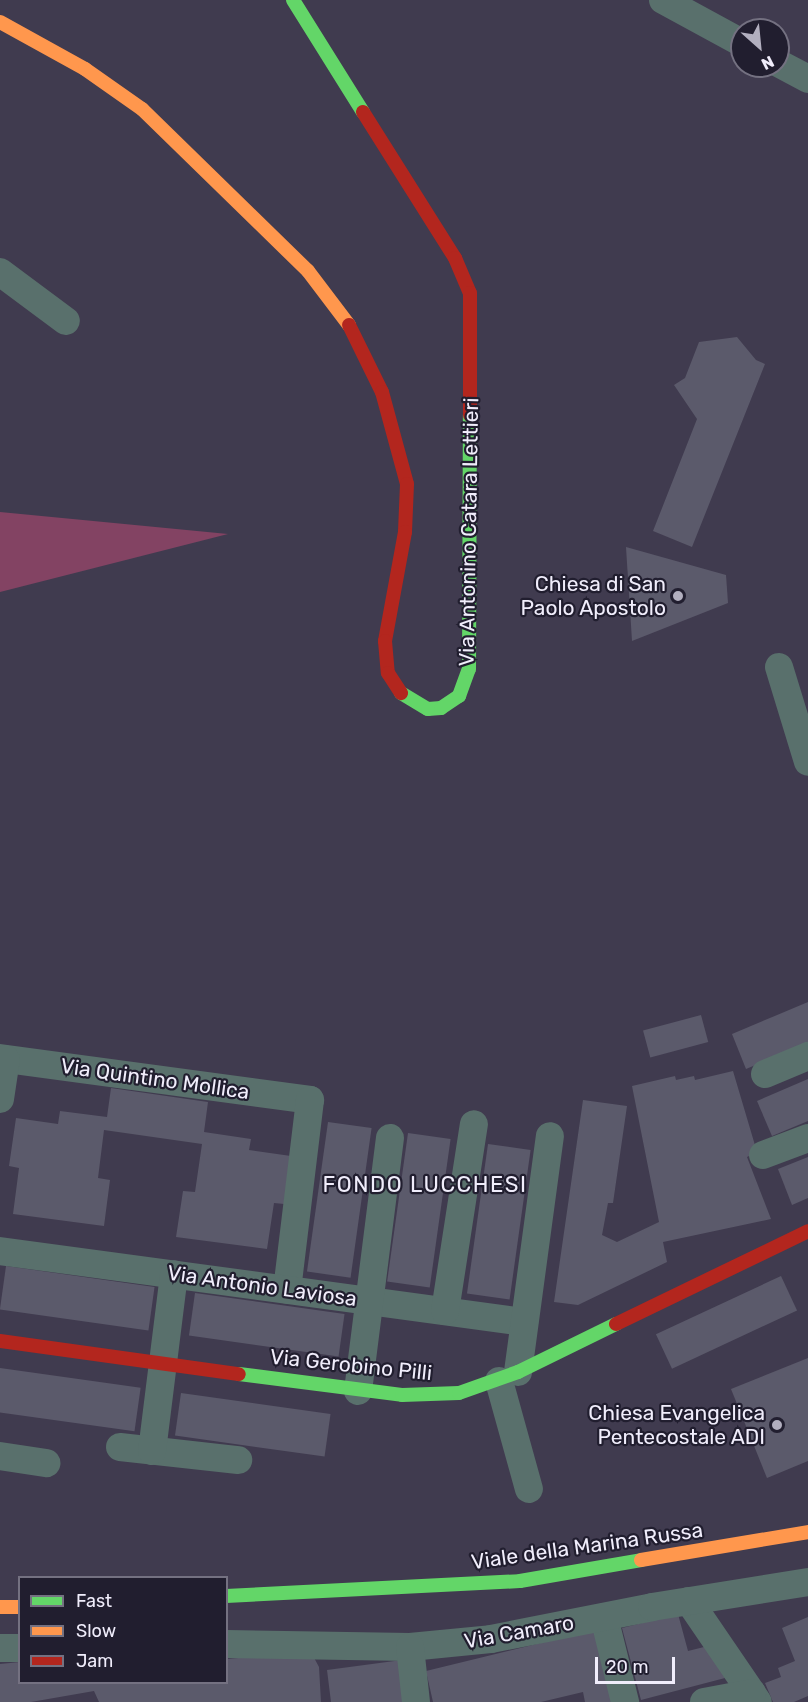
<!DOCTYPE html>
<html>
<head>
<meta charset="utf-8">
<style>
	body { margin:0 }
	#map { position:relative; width:808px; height:1702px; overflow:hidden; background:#403b4f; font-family:Rubik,sans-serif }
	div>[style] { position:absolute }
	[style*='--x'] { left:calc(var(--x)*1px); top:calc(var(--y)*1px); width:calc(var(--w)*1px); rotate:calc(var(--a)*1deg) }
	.green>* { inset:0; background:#834363 }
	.building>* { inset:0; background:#5b5a6b; transform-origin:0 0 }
	.street>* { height:28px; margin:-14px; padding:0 14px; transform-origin:14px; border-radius:14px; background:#59706c }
	.fast>* { height:14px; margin:-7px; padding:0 7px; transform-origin:7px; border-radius:7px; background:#63d668 }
	.slow>* { height:14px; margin:-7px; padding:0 7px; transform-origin:7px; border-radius:7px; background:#ff974d }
	.jam>* { height:14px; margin:-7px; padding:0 7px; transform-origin:7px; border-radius:7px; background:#b3261e }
	.dots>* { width:16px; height:16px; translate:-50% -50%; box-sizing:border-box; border:3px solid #211e2f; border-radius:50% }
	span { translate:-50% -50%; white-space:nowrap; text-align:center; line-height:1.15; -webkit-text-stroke:4.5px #211e2f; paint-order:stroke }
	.street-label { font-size:21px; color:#f0edfb }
	.poi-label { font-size:21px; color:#f0edfb }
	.right { translate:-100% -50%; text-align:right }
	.neighbourhood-label { font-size:22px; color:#f0edfb; letter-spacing:1.5px }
	.legend { position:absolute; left:18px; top:1576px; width:210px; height:108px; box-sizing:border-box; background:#211e2f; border:2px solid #747181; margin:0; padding:8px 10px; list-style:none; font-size:18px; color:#f0edfb }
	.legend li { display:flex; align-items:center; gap:12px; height:30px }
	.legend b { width:30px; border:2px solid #747181 }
	.north { position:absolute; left:730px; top:18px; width:60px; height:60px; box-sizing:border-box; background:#211e2f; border:2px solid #747181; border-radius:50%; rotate:153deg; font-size:16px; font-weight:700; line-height:24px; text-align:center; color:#f0edfb }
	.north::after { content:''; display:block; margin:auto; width:21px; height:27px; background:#b2afbf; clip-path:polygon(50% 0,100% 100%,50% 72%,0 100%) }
	.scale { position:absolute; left:595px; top:1657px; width:80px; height:27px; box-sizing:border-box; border:3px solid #f0edfb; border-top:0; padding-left:8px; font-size:18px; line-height:21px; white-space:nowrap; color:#f0edfb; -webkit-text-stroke:4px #211e2f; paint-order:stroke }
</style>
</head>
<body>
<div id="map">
	<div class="green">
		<div style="clip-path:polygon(0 512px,228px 534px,0 592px)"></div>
	</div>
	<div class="building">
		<div style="clip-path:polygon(737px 337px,756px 360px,765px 364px,692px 547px,653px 531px,697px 419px,674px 385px,685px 378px,699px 342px)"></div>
		<div style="clip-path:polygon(626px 547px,726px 575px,728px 603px,632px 641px)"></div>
		<div style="clip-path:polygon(808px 1002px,808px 1043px,746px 1069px,732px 1034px)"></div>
		<div style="left:701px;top:1015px;width:28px;height:60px;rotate:75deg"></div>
		<div style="clip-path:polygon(733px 1071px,757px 1152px,747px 1157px,771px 1219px,663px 1242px,667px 1262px,578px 1305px,554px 1302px,583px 1100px,627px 1106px,613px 1203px,608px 1203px,602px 1235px,617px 1242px,659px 1222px,632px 1086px,675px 1076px,676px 1080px,694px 1076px,695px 1080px)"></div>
		<div style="clip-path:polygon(808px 1079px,808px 1121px,772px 1136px,757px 1101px)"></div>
		<div style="clip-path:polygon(111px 1088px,208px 1102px,204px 1132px,251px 1139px,249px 1150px,291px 1156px,284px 1204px,274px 1203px,267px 1249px,176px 1237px,183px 1191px,195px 1192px,202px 1144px,104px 1130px,98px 1178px,110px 1180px,104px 1226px,13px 1214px,19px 1168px,9px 1166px,16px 1118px,58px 1124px,60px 1111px,107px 1117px)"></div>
		<div style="left:328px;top:1122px;width:44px;height:151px;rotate:8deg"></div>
		<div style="left:408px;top:1133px;width:43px;height:150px;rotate:8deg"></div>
		<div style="left:488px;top:1144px;width:43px;height:151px;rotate:8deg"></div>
		<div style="clip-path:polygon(808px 1157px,808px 1198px,792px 1205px,778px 1169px)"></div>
		<div style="left:6px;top:1266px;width:150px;height:44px;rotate:8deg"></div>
		<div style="left:781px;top:1276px;width:38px;height:138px;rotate:65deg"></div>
		<div style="left:195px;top:1293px;width:151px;height:43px;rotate:8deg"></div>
		<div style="clip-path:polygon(808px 1358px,808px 1461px,767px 1478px,731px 1389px)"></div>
		<div style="left:0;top:1368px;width:142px;height:44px;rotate:8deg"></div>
		<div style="left:181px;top:1393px;width:151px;height:43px;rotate:8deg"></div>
		<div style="clip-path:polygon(678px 1614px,688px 1651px,716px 1644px,725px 1678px,641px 1700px,622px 1628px)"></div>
		<div style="clip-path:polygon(808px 1617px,808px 1696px,794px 1702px,773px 1702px,765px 1683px,781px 1677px,778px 1668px,795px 1661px,782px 1628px)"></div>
		<div style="clip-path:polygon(606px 1627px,624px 1702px,585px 1702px,583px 1692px,541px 1702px,433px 1702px,426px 1671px)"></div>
		<div style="clip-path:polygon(311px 1652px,319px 1667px,321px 1702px,99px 1702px,94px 1691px,31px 1702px,0 1702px,0 1664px,20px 1662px,20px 1683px,226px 1683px,226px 1659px)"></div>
		<div style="clip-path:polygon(417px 1658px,423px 1702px,331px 1702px,327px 1670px)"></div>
	</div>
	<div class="street">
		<div style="--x:663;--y:0;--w:90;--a:28.6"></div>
		<div style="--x:778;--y:63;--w:34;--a:28"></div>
		<div style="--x:0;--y:272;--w:82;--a:36.6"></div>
		<div style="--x:779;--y:667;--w:99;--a:73"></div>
		<div style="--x:0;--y:1058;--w:313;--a:7.7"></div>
		<div style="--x:310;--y:1100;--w:191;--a:96.9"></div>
		<div style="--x:765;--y:1074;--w:47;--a:-22.7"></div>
		<div style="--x:0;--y:1099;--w:40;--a:-81.5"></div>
		<div style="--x:763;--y:1155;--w:48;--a:-20.7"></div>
		<div style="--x:0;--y:1251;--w:529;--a:7.72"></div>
		<div style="--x:445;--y:1311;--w:189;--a:-81.2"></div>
		<div style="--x:518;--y:1372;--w:238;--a:-82.3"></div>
		<div style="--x:499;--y:1381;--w:112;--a:74.5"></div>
		<div style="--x:358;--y:1391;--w:255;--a:-82.8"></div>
		<div style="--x:120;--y:1447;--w:119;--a:6.3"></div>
		<div style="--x:152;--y:1451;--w:178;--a:-82.9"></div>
		<div style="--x:0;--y:1456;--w:47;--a:8.7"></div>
		<div style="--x:689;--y:1601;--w:122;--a:55.7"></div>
		<div style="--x:604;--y:1617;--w:88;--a:76.1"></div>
		<div style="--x:226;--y:1644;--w:184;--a:0.9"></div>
		<div style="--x:410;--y:1647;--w:81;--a:-5.6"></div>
		<div style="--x:491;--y:1639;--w:164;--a:-11.2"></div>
		<div style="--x:652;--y:1607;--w:158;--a:-9.1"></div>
		<div style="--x:410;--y:1647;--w:55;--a:83.8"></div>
		<div style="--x:0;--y:1648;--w:20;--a:0"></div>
		<div style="--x:704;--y:1702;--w:49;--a:-10.6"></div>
	</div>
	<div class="fast">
		<div style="--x:293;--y:0;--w:132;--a:58"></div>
		<div style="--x:401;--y:693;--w:31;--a:31"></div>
		<div style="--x:428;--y:709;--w:13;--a:-4"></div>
		<div style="--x:441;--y:708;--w:22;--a:-34"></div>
		<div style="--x:459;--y:696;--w:29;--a:-70"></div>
		<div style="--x:469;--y:669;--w:254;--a:-89.8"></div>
		<div style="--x:239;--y:1374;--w:164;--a:7.3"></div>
		<div style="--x:402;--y:1395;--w:57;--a:-2"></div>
		<div style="--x:459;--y:1393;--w:63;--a:-19.6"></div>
		<div style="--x:518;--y:1372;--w:109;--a:-26.1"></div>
		<div style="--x:226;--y:1596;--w:294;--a:-2.9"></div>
		<div style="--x:520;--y:1581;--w:123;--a:-9.8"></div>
	</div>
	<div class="slow">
		<div style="--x:0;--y:22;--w:97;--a:28.9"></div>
		<div style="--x:85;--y:69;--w:70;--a:35.1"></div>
		<div style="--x:142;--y:109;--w:232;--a:44.3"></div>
		<div style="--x:308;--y:271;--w:68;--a:52.8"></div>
		<div style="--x:641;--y:1560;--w:169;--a:-9.5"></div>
		<div style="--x:0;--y:1607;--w:20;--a:0"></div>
	</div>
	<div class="jam">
		<div style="--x:363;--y:112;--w:173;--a:57.8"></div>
		<div style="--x:455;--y:258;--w:38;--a:67"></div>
		<div style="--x:470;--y:293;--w:122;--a:90"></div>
		<div style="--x:349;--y:325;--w:75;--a:63.8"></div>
		<div style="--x:382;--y:392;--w:95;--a:74.8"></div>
		<div style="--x:407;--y:484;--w:48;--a:92.4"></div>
		<div style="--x:405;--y:532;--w:111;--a:100.4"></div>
		<div style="--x:385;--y:641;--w:32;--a:85"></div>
		<div style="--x:388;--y:673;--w:24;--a:57"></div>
		<div style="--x:616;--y:1324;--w:213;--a:-25.8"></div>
		<div style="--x:0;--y:1341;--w:241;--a:7.9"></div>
	</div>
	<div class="dots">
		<div style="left:678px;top:596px;background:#b2afbf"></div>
		<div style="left:777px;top:1425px;background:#b2afbf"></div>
	</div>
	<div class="street-label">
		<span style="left:469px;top:532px;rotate:-89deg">Via Antonino Catara Lettieri</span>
		<span style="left:155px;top:1079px;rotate:8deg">Via Quintino Mollica</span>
		<span style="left:262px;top:1286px;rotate:8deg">Via Antonio Laviosa</span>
		<span style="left:351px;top:1365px;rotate:6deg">Via Gerobino Pilli</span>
		<span style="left:587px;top:1546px;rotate:-8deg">Viale della Marina Russa</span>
		<span style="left:519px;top:1632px;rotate:-10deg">Via Camaro</span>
	</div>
	<div class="poi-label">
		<span class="right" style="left:666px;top:596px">Chiesa di San<br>Paolo Apostolo</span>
		<span class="right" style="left:765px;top:1425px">Chiesa Evangelica<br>Pentecostale ADI</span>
	</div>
	<div class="neighbourhood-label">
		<span style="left:425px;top:1185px">FONDO LUCCHESI</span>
	</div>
	<ul class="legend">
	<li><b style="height:8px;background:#63d668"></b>Fast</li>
	<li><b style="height:8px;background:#ff974d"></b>Slow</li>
	<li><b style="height:8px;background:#b3261e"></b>Jam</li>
	</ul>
	<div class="north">N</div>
	<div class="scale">20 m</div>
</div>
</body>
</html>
